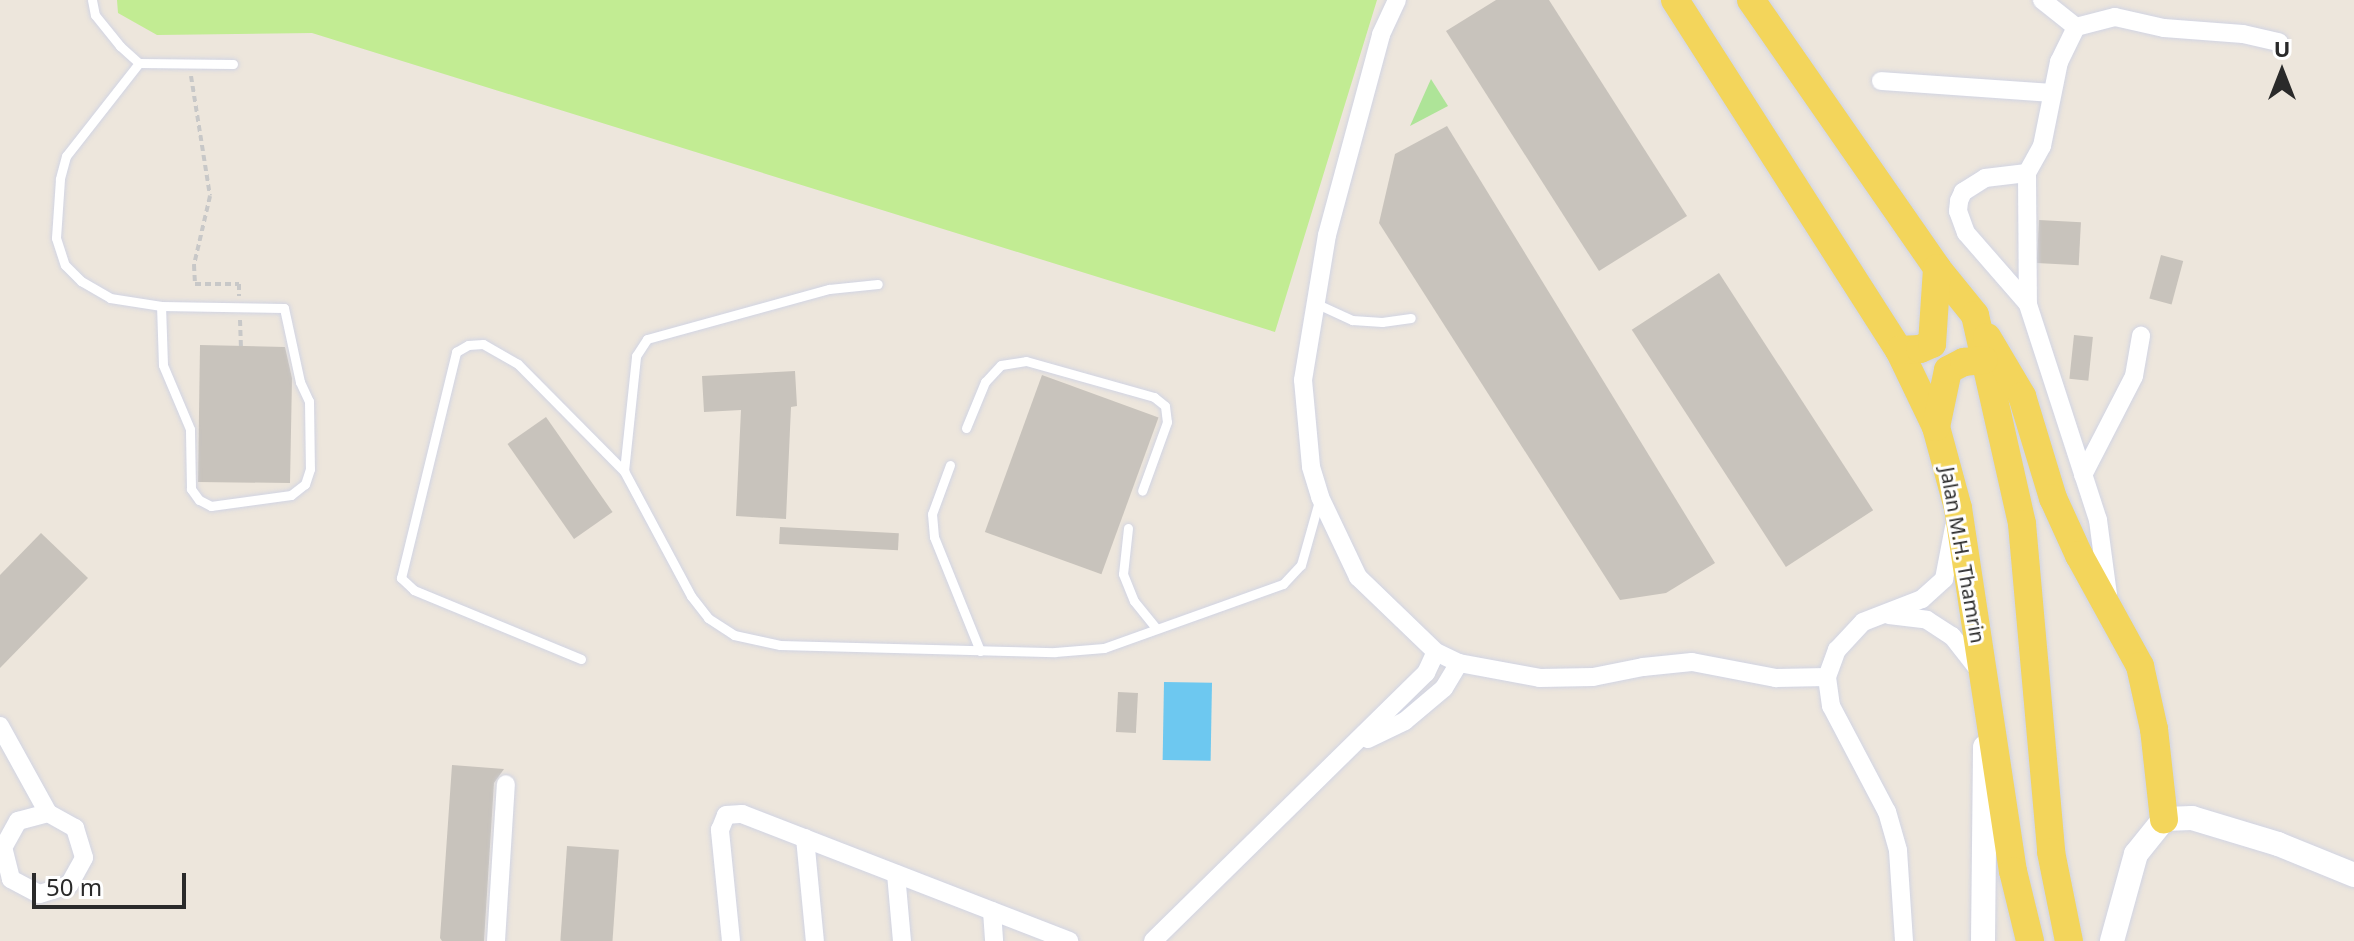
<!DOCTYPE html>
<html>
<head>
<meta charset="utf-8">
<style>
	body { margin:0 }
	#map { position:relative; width:2354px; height:941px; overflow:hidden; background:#ede6dc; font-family:"Noto Sans",sans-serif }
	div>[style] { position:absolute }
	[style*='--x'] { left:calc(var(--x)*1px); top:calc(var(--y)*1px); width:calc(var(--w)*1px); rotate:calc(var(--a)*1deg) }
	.green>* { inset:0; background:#aee498 }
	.pitch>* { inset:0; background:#c2ec93 }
	.water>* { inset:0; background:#6dc8f0; transform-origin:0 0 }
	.building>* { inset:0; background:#c8c3bc; transform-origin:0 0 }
	.path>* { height:4px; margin-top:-2px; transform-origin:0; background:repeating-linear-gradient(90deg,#c8c8c8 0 6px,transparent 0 10px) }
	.roads { filter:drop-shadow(0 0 2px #d1d4e3) drop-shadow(0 0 2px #d1d4e3) }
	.service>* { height:9px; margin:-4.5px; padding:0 4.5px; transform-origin:4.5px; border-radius:4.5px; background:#fff }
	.minor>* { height:18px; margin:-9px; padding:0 9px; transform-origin:9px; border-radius:9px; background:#fff }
	.secondary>* { height:24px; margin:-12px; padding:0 12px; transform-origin:12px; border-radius:12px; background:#fff }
	.primary>* { height:28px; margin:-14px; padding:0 14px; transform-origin:14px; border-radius:14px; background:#f3d55b }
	span { translate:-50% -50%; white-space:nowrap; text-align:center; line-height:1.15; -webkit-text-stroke:6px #fff; paint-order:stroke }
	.street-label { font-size:20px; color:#2a2a2a }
	.north { position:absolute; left:2242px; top:32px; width:80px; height:80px; -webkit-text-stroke:6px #fff; paint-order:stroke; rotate:0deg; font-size:22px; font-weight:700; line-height:32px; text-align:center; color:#2a2a2a }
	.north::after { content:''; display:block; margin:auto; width:28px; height:36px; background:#2a2a2a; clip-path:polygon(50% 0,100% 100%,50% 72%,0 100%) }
	.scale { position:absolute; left:32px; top:873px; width:154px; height:36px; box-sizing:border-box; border:4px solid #2a2a2a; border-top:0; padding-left:10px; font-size:24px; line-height:28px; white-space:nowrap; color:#2a2a2a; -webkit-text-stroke:6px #fff; paint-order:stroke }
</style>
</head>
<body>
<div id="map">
	<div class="green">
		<div style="clip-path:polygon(1431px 79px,1448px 106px,1410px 126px)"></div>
	</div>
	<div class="pitch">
		<div style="clip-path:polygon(117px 0,1377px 0,1275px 332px,312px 33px,157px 35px,118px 13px)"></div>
	</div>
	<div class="water">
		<div style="left:1164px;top:682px;width:48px;height:78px;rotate:1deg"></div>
	</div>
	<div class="building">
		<div style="clip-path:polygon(1496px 0,1549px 0,1687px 216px,1599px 271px,1446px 31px)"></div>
		<div style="clip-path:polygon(1447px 126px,1715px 563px,1666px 593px,1620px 600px,1379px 223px,1395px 154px)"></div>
		<div style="left:2039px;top:220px;width:42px;height:43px;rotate:3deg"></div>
		<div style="left:2161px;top:255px;width:23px;height:45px;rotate:15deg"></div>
		<div style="left:1719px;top:273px;width:283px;height:104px;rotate:57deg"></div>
		<div style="left:2074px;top:335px;width:19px;height:44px;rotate:6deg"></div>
		<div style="clip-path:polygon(200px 345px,285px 347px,292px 378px,290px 483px,198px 482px)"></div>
		<div style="clip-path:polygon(795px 371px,797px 406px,791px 407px,786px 519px,736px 516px,741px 410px,704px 412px,702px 376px)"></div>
		<div style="left:1042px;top:375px;width:124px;height:167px;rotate:20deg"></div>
		<div style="left:546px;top:417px;width:116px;height:47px;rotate:55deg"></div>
		<div style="left:780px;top:527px;width:119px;height:17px;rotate:3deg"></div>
		<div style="clip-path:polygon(41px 533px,88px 578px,0 668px,0 575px)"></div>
		<div style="left:1118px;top:692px;width:20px;height:40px;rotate:3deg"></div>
		<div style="clip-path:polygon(452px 765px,504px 769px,494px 783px,484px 941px,442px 941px,440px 938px)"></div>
		<div style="left:567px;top:846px;width:52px;height:95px;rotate:4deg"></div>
	</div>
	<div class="path">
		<div style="--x:191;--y:76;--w:121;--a:81"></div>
		<div style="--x:210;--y:196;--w:71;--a:103.1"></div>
		<div style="--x:194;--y:265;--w:19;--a:87"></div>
		<div style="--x:195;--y:284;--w:44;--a:0"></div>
		<div style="--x:239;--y:284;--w:12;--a:90"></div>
		<div style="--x:240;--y:320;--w:26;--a:88"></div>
	</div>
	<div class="roads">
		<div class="service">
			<div style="--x:92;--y:0;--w:15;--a:79"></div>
			<div style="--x:95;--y:15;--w:40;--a:51"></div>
			<div style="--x:120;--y:46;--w:25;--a:42"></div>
			<div style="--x:139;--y:63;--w:94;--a:0.6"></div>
			<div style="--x:139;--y:63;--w:118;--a:128.1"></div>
			<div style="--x:66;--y:156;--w:24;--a:105"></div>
			<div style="--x:60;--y:179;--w:59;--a:93.9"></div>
			<div style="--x:56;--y:238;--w:28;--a:72"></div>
			<div style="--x:65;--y:265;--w:23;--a:45"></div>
			<div style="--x:81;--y:281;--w:34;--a:30"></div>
			<div style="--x:110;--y:298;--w:52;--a:8.9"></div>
			<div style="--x:161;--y:306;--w:123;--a:0.9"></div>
			<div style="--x:284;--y:308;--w:76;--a:77.8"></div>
			<div style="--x:300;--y:382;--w:21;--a:65"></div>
			<div style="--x:309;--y:401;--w:68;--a:89.2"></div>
			<div style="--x:310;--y:469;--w:16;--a:108"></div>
			<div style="--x:305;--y:484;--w:18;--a:142"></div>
			<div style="--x:291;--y:495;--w:81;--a:172.2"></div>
			<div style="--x:211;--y:506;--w:13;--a:-153"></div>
			<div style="--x:199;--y:500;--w:14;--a:-126"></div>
			<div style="--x:191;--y:489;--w:60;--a:-91"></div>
			<div style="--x:190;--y:429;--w:69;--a:-112.9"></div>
			<div style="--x:163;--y:365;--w:59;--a:-91.9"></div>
			<div style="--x:1315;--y:303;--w:41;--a:24.7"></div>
			<div style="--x:1352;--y:320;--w:30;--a:4"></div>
			<div style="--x:1382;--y:322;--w:29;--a:-8"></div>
			<div style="--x:966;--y:428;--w:50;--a:-67.6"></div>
			<div style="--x:985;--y:382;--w:23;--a:-47"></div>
			<div style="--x:1001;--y:365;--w:25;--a:-9"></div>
			<div style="--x:1026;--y:361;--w:133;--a:15.7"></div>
			<div style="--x:1154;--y:397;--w:14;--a:39"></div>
			<div style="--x:1165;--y:406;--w:16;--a:83"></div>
			<div style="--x:1167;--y:422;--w:73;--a:109.9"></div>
			<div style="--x:950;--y:465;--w:52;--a:110.2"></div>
			<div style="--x:932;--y:514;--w:23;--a:85"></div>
			<div style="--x:934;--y:537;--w:123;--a:68"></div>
			<div style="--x:624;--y:471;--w:116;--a:-84"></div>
			<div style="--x:636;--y:356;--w:20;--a:-57"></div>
			<div style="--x:647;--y:339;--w:189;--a:-15.4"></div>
			<div style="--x:829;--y:289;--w:49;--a:-5.8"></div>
			<div style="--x:1128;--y:528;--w:46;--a:96.2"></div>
			<div style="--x:1123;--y:574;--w:29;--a:68"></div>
			<div style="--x:1134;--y:601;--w:35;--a:51"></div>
			<div style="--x:581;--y:659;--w:181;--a:-157.6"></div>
			<div style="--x:414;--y:590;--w:18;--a:-137"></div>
			<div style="--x:401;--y:578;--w:233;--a:-76.3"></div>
			<div style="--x:456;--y:352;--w:14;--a:-30"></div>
			<div style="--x:468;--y:345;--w:15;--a:-4"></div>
			<div style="--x:483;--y:344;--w:40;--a:29.7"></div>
			<div style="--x:518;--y:364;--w:151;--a:45.3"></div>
			<div style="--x:624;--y:471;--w:142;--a:61.8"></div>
			<div style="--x:691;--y:596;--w:28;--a:52"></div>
			<div style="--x:708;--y:618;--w:31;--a:33"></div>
			<div style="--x:734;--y:635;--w:47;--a:12.3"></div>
			<div style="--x:780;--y:645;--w:275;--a:1.5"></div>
			<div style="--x:1055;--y:652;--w:49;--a:-4.7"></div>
			<div style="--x:1104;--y:648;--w:190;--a:-19.7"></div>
			<div style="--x:1283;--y:584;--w:26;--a:-47"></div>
			<div style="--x:1301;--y:565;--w:66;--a:-74.3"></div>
		</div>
		<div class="minor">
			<div style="--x:1397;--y:0;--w:38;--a:115"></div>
			<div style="--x:1381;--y:35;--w:207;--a:105.1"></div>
			<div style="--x:1327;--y:235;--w:147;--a:99.4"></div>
			<div style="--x:1303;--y:380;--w:87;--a:84.7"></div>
			<div style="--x:1311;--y:467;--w:31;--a:73"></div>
			<div style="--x:1320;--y:497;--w:89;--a:64.6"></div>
			<div style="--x:1358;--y:577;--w:108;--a:43.9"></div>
			<div style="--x:1436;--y:652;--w:25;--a:26"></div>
			<div style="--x:1459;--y:663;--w:82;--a:10.5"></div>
			<div style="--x:1540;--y:678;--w:53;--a:-1.1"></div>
			<div style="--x:1593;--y:677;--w:51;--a:-11.3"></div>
			<div style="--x:1643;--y:667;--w:49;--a:-5.8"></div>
			<div style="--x:1692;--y:662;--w:86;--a:10.8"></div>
			<div style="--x:1776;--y:678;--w:51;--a:-1.1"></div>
			<div style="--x:2042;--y:0;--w:43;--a:38.5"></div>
			<div style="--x:1881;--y:81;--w:170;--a:4"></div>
			<div style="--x:2027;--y:173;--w:131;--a:89.6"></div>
			<div style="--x:2083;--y:475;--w:111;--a:-62.7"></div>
			<div style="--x:2134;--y:376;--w:41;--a:-80.1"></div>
			<div style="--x:2108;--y:595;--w:76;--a:-97.6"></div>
			<div style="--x:2098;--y:520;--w:227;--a:-108"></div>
			<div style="--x:2028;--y:304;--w:94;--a:-131.1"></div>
			<div style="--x:1966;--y:233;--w:23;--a:-110"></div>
			<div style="--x:1958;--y:211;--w:10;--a:-84"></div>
			<div style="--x:1959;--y:201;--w:10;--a:-66"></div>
			<div style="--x:1963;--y:192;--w:26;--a:-32"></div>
			<div style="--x:1985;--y:178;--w:42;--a:-6.8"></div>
			<div style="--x:2027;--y:173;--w:31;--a:-61"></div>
			<div style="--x:2042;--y:146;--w:86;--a:-78.6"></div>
			<div style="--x:2059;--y:62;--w:39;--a:-64"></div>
			<div style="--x:2076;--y:27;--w:40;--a:-14.4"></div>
			<div style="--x:2115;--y:17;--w:50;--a:12.7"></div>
			<div style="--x:2164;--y:28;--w:79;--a:4.3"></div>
			<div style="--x:2243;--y:34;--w:37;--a:13"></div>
			<div style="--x:1889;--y:615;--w:38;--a:7"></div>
			<div style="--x:1927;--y:620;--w:30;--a:33"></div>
			<div style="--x:1952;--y:636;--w:47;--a:51.9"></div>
			<div style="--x:0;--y:726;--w:99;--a:61.1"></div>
			<div style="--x:48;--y:813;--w:31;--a:29"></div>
			<div style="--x:75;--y:828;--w:31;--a:73"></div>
			<div style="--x:84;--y:858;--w:31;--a:119"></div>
			<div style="--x:69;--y:885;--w:31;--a:163"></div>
			<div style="--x:39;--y:894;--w:32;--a:-152"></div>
			<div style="--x:11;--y:879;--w:32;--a:-104"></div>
			<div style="--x:3;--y:848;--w:31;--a:-61"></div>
			<div style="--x:18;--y:821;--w:31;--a:-15"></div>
			<div style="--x:1368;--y:739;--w:41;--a:-25.9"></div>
			<div style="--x:1405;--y:721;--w:51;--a:-40.2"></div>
			<div style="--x:1444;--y:688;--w:29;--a:-59"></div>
			<div style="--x:805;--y:838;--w:103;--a:84.5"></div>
			<div style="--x:896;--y:874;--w:67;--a:84.9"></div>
			<div style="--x:992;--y:911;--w:30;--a:86"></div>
			<div style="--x:496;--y:941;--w:157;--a:-86.4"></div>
			<div style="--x:731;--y:941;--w:112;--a:-95.7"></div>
			<div style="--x:720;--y:830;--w:16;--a:-68"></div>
			<div style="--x:726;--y:815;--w:16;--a:-4"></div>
			<div style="--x:742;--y:814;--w:351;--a:21.2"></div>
			<div style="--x:1153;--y:941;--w:383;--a:-44.5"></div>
			<div style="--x:1426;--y:673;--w:23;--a:-65"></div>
			<div style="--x:1904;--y:941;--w:91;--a:-93.8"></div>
			<div style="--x:1898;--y:850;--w:40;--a:-106"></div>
			<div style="--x:1887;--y:812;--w:120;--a:-117.8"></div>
			<div style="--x:1831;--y:706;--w:29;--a:-98"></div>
			<div style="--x:1827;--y:677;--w:29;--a:-70"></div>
			<div style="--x:1837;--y:650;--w:38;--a:-47"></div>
			<div style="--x:1863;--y:622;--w:63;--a:-21.3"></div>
			<div style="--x:1922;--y:599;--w:30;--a:-42"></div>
			<div style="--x:1944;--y:579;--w:53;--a:-79.1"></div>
		</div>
		<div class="secondary">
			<div style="--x:1983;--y:941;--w:194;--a:-89.4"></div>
			<div style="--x:2112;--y:941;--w:90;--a:-74.6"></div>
			<div style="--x:2136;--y:854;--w:45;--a:-51.3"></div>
			<div style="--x:2164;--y:819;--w:28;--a:-2"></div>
			<div style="--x:2192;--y:818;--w:90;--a:16.8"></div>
			<div style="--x:2278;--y:844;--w:82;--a:22.2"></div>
		</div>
		<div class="primary">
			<div style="--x:1675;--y:0;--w:416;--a:57.4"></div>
			<div style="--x:1899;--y:350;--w:85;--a:64.3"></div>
			<div style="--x:1936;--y:427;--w:84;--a:74.8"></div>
			<div style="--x:1958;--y:508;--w:367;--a:81.4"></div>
			<div style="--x:2013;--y:871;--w:72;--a:76.3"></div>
			<div style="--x:1751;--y:0;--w:326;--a:55.2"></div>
			<div style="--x:1937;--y:268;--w:60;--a:51"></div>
			<div style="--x:1975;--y:315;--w:214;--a:77.3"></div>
			<div style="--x:2022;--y:524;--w:329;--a:84.9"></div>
			<div style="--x:2051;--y:852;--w:91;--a:78.6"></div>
			<div style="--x:1987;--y:337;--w:69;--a:59.3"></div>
			<div style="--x:2022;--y:396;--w:107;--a:73.1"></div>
			<div style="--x:2053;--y:498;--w:63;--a:65.5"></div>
			<div style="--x:2079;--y:555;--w:127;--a:61.2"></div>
			<div style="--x:2140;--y:666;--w:65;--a:77.5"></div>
			<div style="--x:2154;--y:729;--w:91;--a:83.7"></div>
			<div style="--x:1899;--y:350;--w:21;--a:-3"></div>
			<div style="--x:1920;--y:349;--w:13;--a:-23"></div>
			<div style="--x:1932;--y:344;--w:76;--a:-86.2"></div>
			<div style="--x:1936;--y:427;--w:58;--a:-78.1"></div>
			<div style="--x:1948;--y:370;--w:18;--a:-27"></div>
			<div style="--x:1964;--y:362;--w:20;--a:-6"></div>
		</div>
	</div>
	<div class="street-label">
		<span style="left:1963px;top:555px;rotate:80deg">Jalan M.H. Thamrin</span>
	</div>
	<div class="north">U</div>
	<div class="scale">50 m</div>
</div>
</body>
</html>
